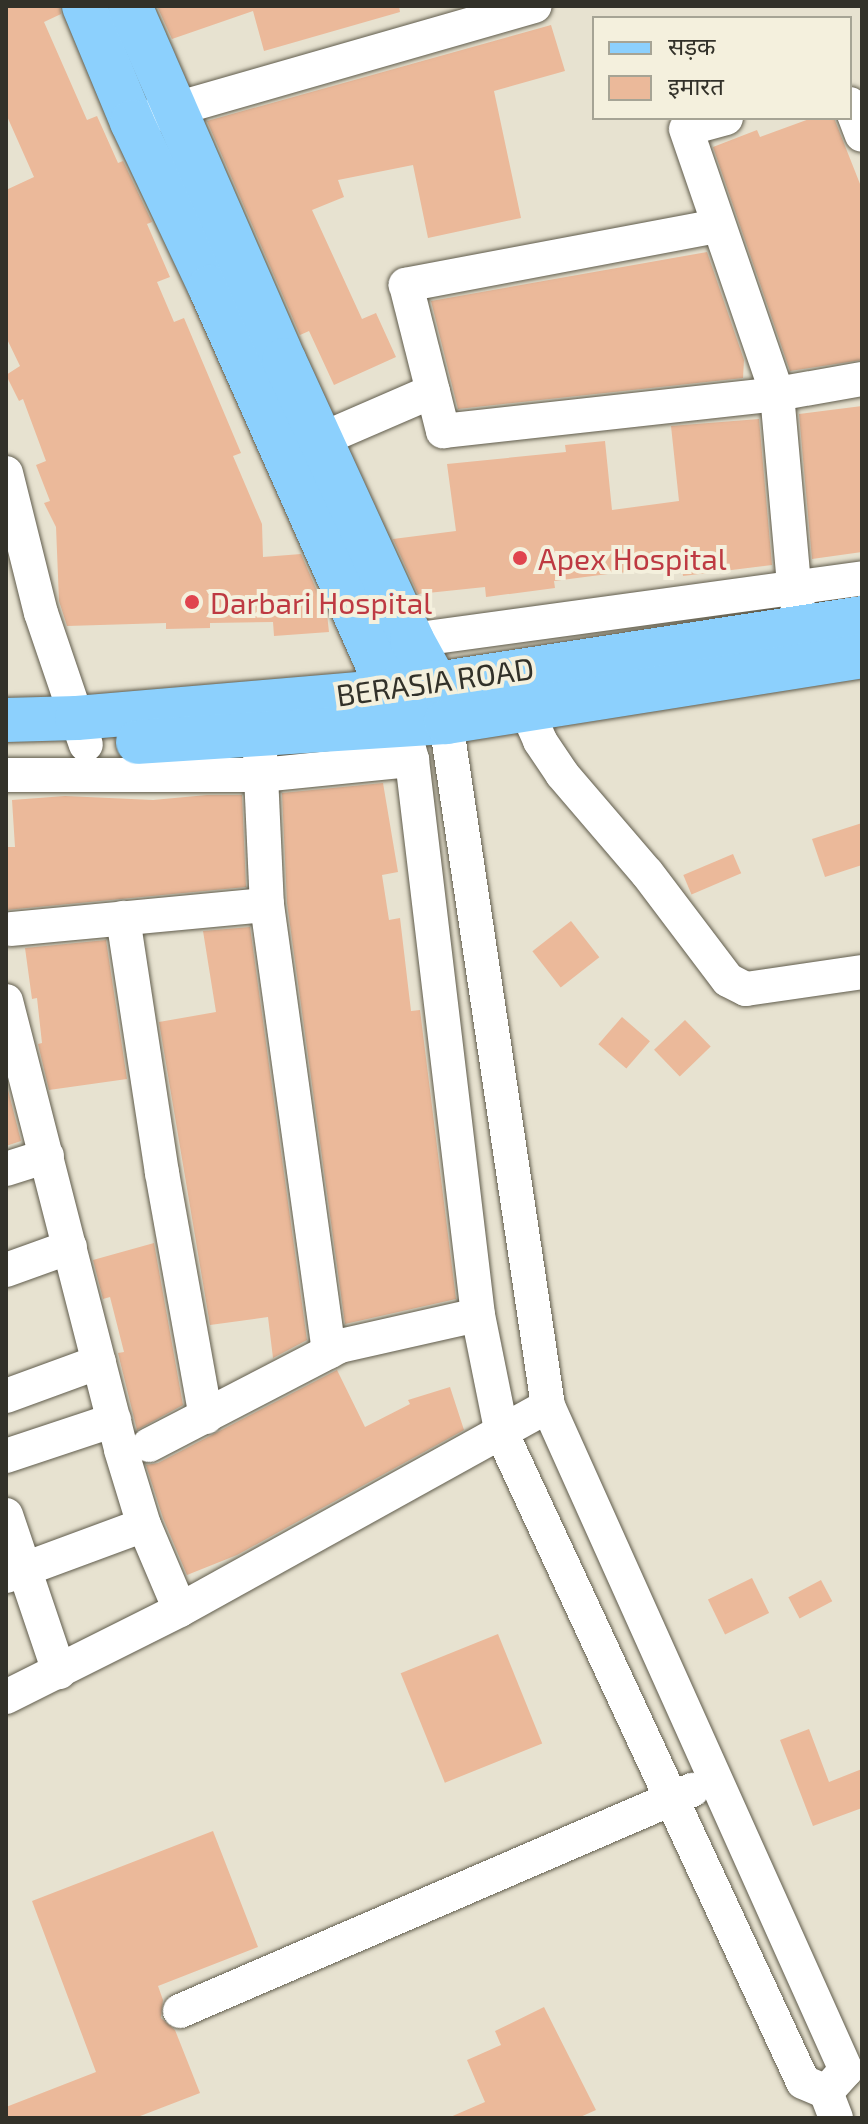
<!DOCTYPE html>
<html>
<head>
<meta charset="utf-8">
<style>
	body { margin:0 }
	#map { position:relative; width:868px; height:2124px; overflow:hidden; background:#e7e2d0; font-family:"Exo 2","Noto Sans Devanagari",sans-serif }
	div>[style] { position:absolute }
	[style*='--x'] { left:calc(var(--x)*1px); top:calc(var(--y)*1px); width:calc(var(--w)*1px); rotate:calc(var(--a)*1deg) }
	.building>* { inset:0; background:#ebb99a; transform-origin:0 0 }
	.roads { filter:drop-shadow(0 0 2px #605c4c) drop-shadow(0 0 2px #605c4c) }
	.minor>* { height:34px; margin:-17px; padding:0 17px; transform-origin:17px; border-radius:17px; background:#fff }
	.major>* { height:44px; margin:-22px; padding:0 22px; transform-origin:22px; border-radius:22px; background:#8cd0fd }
	.dots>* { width:22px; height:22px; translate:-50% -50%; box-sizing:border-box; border:4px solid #f4f0dd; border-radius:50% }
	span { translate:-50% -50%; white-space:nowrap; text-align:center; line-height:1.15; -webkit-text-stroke:8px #f4f0dd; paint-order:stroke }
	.health-label { font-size:30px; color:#be3a42 }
	.left { translate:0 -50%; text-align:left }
	.street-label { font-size:30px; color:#323129 }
	.frame { position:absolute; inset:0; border:8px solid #323129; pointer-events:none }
	.legend { position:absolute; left:592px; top:16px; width:260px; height:104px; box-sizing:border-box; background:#f4f0dd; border:2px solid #a6a495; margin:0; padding:10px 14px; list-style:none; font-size:24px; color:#323129 }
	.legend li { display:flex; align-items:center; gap:16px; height:40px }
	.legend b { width:40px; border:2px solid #a6a495 }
</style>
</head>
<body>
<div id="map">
	<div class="building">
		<div style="clip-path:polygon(6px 6px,60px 6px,61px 14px,44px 22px,87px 120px,97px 116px,118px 163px,123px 161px,152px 222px,147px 224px,170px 277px,157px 282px,174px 322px,184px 318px,241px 453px,233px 456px,262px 524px,263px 557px,301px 554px,327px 614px,329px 632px,274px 636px,273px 622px,210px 623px,210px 628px,166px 629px,166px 623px,67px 626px,59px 601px,56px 527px,44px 503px,50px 501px,36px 465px,46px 461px,23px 399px,19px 401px,6px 375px,20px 366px,6px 337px,6px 190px,34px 177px,6px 114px)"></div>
		<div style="clip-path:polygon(157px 6px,399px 6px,400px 12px,264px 51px,253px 11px,172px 39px)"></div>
		<div style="clip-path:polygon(551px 25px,565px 71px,494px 91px,521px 218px,428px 238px,413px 165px,338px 180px,344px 197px,312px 210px,362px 319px,376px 313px,396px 357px,334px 385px,309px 331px,300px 335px,207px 121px)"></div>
		<div style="clip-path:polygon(812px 118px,834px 118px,862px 189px,862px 360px,790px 371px,713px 147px,757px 130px,760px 137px)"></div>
		<div style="clip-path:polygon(707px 252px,744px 360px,743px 378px,458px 409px,431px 301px)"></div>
		<div style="clip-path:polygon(862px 406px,862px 552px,812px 559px,799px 414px)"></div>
		<div style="clip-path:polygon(759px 419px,772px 565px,683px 576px,682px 567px,608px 574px,554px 581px,555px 588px,486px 597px,485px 587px,418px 594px,393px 539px,456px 531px,447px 464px,566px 452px,565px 445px,605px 441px,612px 510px,679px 501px,671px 426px)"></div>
		<div style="clip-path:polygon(383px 783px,398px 872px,382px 875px,389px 920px,400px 918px,411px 1011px,420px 1010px,456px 1299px,345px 1324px,287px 903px,282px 793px)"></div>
		<div style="clip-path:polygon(207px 795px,242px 795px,246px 887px,6px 910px,6px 847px,15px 847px,12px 800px,65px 796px,153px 800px)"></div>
		<div style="clip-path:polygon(862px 823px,862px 865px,825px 877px,812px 839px)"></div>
		<div style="left:733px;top:854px;width:21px;height:54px;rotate:67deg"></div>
		<div style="left:571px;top:921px;width:46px;height:49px;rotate:52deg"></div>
		<div style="clip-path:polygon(250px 927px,307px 1340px,273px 1358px,268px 1317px,210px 1325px,159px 1022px,216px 1012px,203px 931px)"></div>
		<div style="clip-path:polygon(106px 940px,127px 1079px,49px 1090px,38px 1044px,42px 1043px,37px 998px,32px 999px,25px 948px)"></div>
		<div style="left:622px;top:1017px;width:37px;height:36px;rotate:41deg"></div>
		<div style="left:685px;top:1020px;width:37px;height:43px;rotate:46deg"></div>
		<div style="clip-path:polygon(6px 1082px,21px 1141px,6px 1146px)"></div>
		<div style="clip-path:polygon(154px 1243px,183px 1405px,137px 1430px,118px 1353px,124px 1352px,110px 1297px,103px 1299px,93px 1260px)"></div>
		<div style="clip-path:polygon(337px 1370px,365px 1427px,410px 1404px,408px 1400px,450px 1387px,464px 1430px,237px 1555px,187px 1575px,163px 1518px,146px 1465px,158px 1463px)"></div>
		<div style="left:752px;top:1578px;width:39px;height:49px;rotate:64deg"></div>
		<div style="left:821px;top:1580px;width:24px;height:37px;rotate:62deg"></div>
		<div style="left:498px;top:1634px;width:118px;height:105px;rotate:68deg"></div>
		<div style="clip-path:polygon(809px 1729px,829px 1782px,862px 1769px,862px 1808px,813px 1826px,780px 1740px)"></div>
		<div style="clip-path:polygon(213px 1831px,258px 1947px,158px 1986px,163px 2000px,161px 2018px,175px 2030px,200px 2093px,135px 2118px,6px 2118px,6px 2107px,96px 2072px,32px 1901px)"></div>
		<div style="clip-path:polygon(544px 2007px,596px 2110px,578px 2118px,448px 2118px,485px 2102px,467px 2060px,501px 2045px,495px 2031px)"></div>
	</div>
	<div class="roads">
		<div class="minor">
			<div style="--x:850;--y:104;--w:33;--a:69"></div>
			<div style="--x:151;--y:116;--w:399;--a:-16"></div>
			<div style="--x:726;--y:118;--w:41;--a:164.6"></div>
			<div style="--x:686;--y:129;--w:280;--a:71"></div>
			<div style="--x:777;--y:394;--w:192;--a:84.9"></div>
			<div style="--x:794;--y:585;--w:45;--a:79.7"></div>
			<div style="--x:717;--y:226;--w:317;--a:169.3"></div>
			<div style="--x:406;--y:285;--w:151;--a:75.8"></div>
			<div style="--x:443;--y:431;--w:336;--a:-6.3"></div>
			<div style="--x:777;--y:394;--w:86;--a:-10"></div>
			<div style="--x:320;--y:440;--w:123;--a:-23.4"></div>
			<div style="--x:6;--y:473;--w:144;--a:76"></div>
			<div style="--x:41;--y:613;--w:139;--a:71.2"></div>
			<div style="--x:412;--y:640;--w:454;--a:-7.8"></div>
			<div style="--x:258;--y:709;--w:196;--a:87.4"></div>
			<div style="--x:267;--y:905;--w:451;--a:82.1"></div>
			<div style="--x:526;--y:709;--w:35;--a:66"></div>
			<div style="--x:540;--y:741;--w:40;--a:56"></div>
			<div style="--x:562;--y:774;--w:130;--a:49.4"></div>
			<div style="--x:647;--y:873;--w:134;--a:52.9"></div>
			<div style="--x:728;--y:980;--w:20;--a:27"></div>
			<div style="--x:746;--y:989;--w:117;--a:-8.3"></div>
			<div style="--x:446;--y:722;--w:692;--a:81.52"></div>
			<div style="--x:548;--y:1406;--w:728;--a:65.83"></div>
			<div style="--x:846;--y:2070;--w:30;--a:132"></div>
			<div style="--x:403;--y:726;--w:35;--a:75"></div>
			<div style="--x:412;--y:760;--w:559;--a:83.22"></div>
			<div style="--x:478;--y:1315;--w:121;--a:78.6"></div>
			<div style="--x:502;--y:1434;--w:714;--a:65.08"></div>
			<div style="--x:803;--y:2082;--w:25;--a:23"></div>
			<div style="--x:826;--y:2092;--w:28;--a:69"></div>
			<div style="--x:6;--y:775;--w:255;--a:0"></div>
			<div style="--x:261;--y:775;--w:152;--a:-5.7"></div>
			<div style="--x:123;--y:918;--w:258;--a:81.3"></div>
			<div style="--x:162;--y:1173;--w:248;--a:79.8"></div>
			<div style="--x:11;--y:929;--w:257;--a:-5.4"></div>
			<div style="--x:6;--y:1001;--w:463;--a:75.6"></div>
			<div style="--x:121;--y:1450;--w:78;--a:73"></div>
			<div style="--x:144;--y:1525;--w:92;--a:67"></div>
			<div style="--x:6;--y:1169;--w:43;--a:-17.6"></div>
			<div style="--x:6;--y:1270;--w:68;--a:-19.8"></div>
			<div style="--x:6;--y:1396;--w:99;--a:-20.1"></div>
			<div style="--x:149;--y:1445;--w:215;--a:-27.4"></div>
			<div style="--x:340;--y:1346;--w:141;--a:-12.7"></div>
			<div style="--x:6;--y:1456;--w:114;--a:-18.4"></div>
			<div style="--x:6;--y:1515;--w:166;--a:71.3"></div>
			<div style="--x:6;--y:1576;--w:147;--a:-20.3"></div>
			<div style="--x:6;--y:1697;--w:195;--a:-26.6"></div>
			<div style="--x:180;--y:1610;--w:421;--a:-29"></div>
			<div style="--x:180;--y:2011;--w:558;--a:-23.35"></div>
		</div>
		<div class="major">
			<div style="--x:84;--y:6;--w:126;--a:67.5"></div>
			<div style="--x:132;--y:122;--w:183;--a:64.7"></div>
			<div style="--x:210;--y:287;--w:469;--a:66.1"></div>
			<div style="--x:130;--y:6;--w:386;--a:66.5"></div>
			<div style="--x:284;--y:360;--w:308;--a:65.4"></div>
			<div style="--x:412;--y:640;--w:48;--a:61.3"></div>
			<div style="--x:435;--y:682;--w:28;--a:75"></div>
			<div style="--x:6;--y:720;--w:71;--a:-1.6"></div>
			<div style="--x:77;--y:718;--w:315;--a:-4.9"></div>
			<div style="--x:391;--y:691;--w:477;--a:-8.8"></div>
			<div style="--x:138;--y:742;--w:309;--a:-3.7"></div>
			<div style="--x:446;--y:722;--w:421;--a:-9"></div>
		</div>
	</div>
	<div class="dots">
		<div style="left:520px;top:558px;background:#e0444e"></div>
		<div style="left:192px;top:602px;background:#e0444e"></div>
	</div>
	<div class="health-label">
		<span class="left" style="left:538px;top:558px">Apex Hospital</span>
		<span class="left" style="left:210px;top:602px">Darbari Hospital</span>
	</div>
	<div class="street-label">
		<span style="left:435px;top:681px;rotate:-8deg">BERASIA ROAD</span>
	</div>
	<div class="frame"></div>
	<ul class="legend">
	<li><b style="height:10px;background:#8cd0fd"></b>सड़क</li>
	<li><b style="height:22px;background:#ebb99a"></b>इमारत</li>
	</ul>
</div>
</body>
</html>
